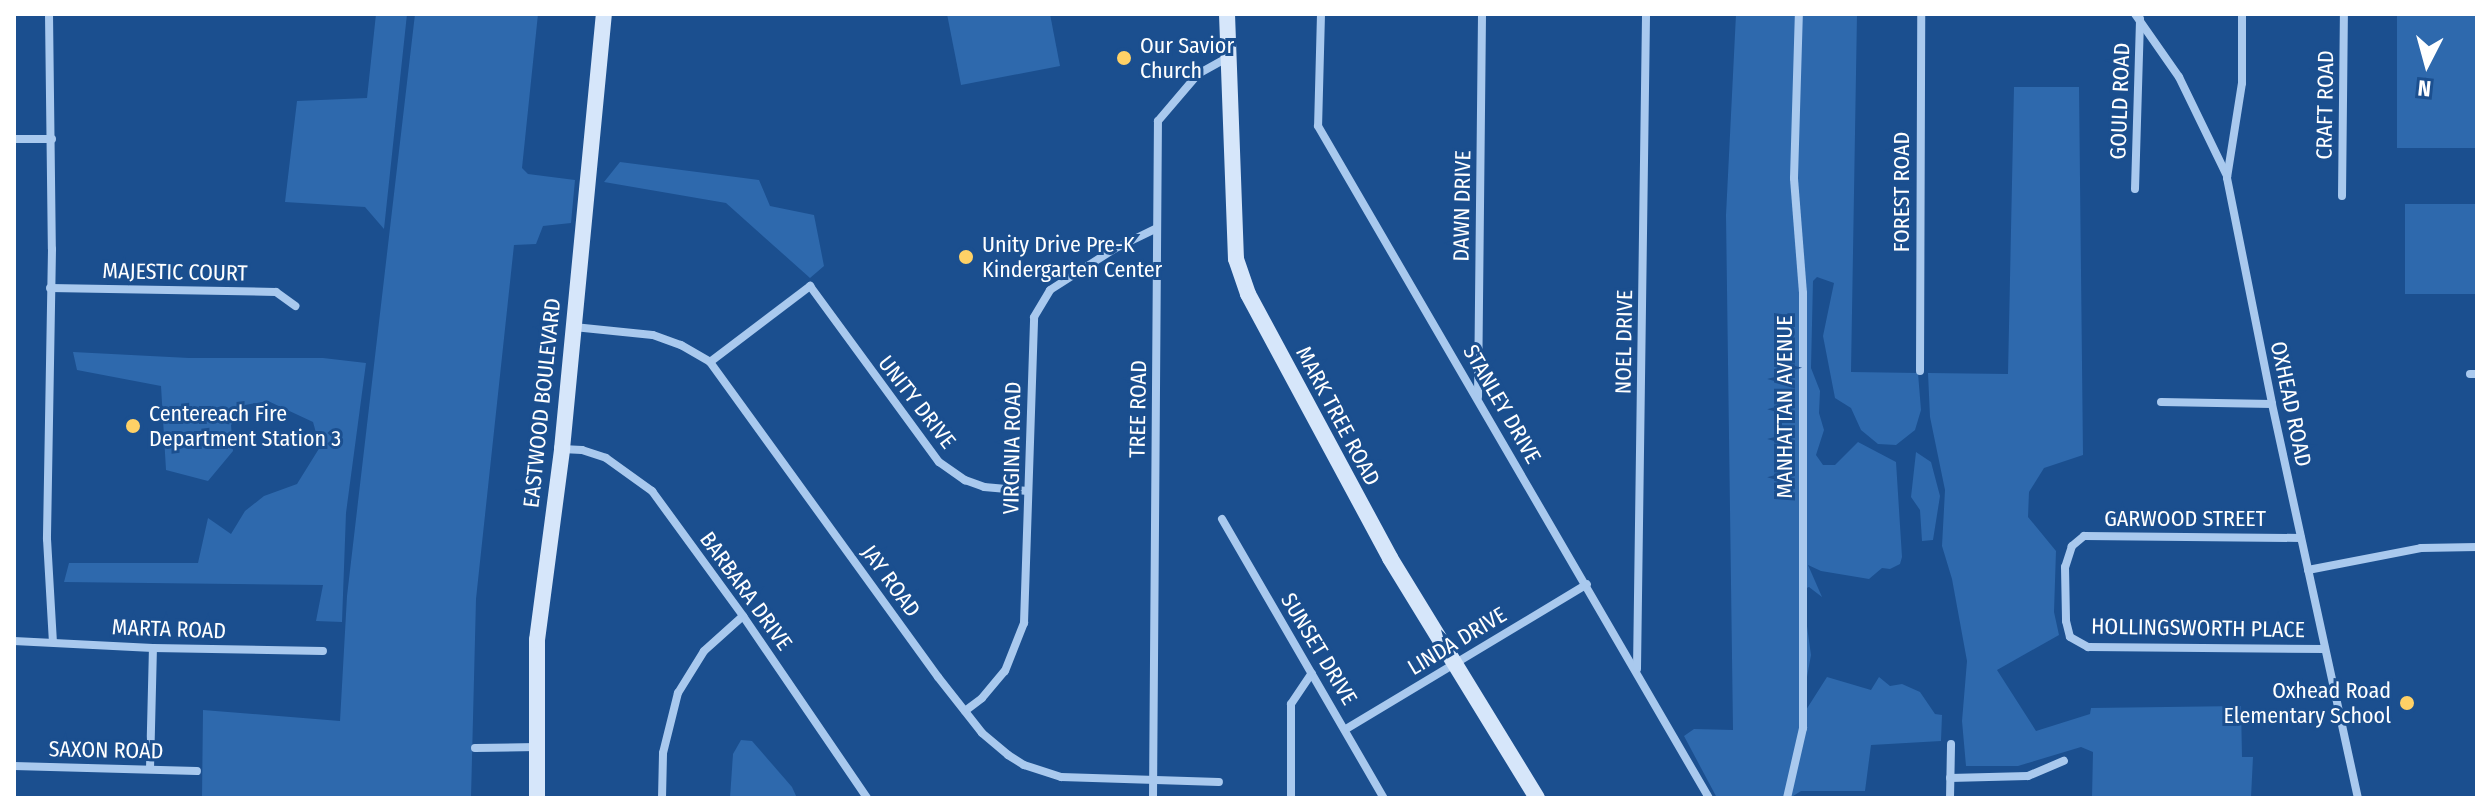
<!DOCTYPE html>
<html>
<head>
<meta charset="utf-8">
<style>
	body { margin:0 }
	#map { position:relative; width:2491px; height:812px; overflow:hidden; background:#1b4f8f; font-family:"Fira Sans Condensed",sans-serif }
	div>[style] { position:absolute }
	[style*='--x'] { left:calc(var(--x)*1px); top:calc(var(--y)*1px); width:calc(var(--w)*1px); rotate:calc(var(--a)*1deg) }
	.green>* { inset:0; background:#2e69ad; transform-origin:0 0 }
	.street>* { height:8px; margin:-4px; padding:0 4px; transform-origin:4px; border-radius:4px; background:#a9c9ee }
	.secondary>* { height:16px; margin:-8px; padding:0 8px; transform-origin:8px; border-radius:8px; background:#d6e6fa }
	.dots>* { width:22px; height:22px; translate:-50% -50%; box-sizing:border-box; border:4px solid #1b4f8f; border-radius:50% }
	span { translate:-50% -50%; white-space:nowrap; text-align:center; line-height:1.15; -webkit-text-stroke:6px #1b4f8f; paint-order:stroke }
	.poi-label { font-size:22px; color:#fff }
	.left { translate:0 -50%; text-align:left }
	.right { translate:-100% -50%; text-align:right }
	.street-label { font-size:22px; color:#fff }
	.frame { position:absolute; inset:0; border:16px solid #fff; pointer-events:none }
	.north { position:absolute; left:2387px; top:24px; width:80px; height:80px; -webkit-text-stroke:6px #1b4f8f; paint-order:stroke; rotate:186deg; font-size:22px; font-weight:700; line-height:32px; text-align:center; color:#fff }
	.north::after { content:''; display:block; margin:auto; width:28px; height:36px; background:#fff; clip-path:polygon(50% 0,100% 100%,50% 72%,0 100%) }
</style>
</head>
<body>
<div id="map">
	<div class="green">
		<div style="clip-path:polygon(376px 14px,407px 14px,384px 229px,365px 207px,285px 202px,297px 101px,367px 98px)"></div>
		<div style="clip-path:polygon(415px 14px,538px 14px,522px 168px,528px 174px,575px 180px,571px 223px,543px 226px,536px 244px,514px 245px,476px 599px,471px 798px,202px 798px,203px 710px,340px 721px,347px 596px)"></div>
		<div style="clip-path:polygon(947px 14px,1050px 14px,1060px 66px,961px 85px)"></div>
		<div style="clip-path:polygon(1736px 14px,1857px 14px,1851px 372px,1918px 373px,1921px 410px,1915px 430px,1896px 445px,1878px 444px,1861px 430px,1851px 408px,1835px 398px,1823px 336px,1834px 283px,1817px 277px,1813px 281px,1811px 368px,1820px 391px,1819px 413px,1824px 430px,1816px 455px,1823px 465px,1835px 465px,1858px 442px,1896px 462px,1902px 557px,1900px 564px,1890px 569px,1882px 568px,1869px 579px,1821px 571px,1808px 565px,1822px 597px,1809px 587px,1802px 590px,1811px 655px,1799px 721px,1827px 677px,1871px 690px,1879px 677px,1890px 686px,1902px 684px,1920px 692px,1935px 714px,1942px 715px,1941px 741px,1871px 745px,1865px 791px,1801px 791px,1790px 798px,1717px 798px,1684px 736px,1694px 729px,1733px 730px,1726px 215px)"></div>
		<div style="left:2397px;top:14px;width:80px;height:134px"></div>
		<div style="clip-path:polygon(2014px 87px,2079px 87px,2083px 455px,2044px 468px,2029px 492px,2028px 517px,2056px 551px,2054px 612px,2059px 635px,1997px 670px,2036px 731px,2090px 714px,2091px 708px,2241px 706px,2242px 757px,2253px 757px,2251px 798px,2092px 798px,2093px 752px,2081px 747px,2018px 766px,1966px 766px,1962px 721px,1967px 661px,1952px 579px,1942px 546px,1945px 490px,1930px 417px,1928px 373px,2008px 374px)"></div>
		<div style="clip-path:polygon(620px 162px,759px 180px,770px 206px,814px 215px,824px 266px,810px 278px,726px 203px,604px 182px)"></div>
		<div style="left:2477px;top:204px;width:90px;height:72px;rotate:90deg"></div>
		<div style="clip-path:polygon(73px 352px,189px 358px,323px 358px,366px 363px,346px 513px,342px 622px,316px 621px,323px 585px,64px 582px,69px 563px,198px 563px,208px 518px,231px 534px,245px 511px,264px 496px,297px 484px,320px 447px,313px 422px,268px 401px,245px 405px,231px 425px,233px 451px,208px 481px,166px 470px,161px 386px,77px 370px)"></div>
		<div style="clip-path:polygon(1916px 452px,1931px 462px,1940px 496px,1933px 540px,1922px 541px,1920px 510px,1911px 497px)"></div>
		<div style="clip-path:polygon(741px 740px,752px 741px,792px 787px,797px 798px,730px 798px,733px 754px)"></div>
	</div>
	<div class="street">
		<div style="--x:49;--y:14;--w:235;--a:89.3"></div>
		<div style="--x:52;--y:249;--w:290;--a:91"></div>
		<div style="--x:47;--y:539;--w:103;--a:86.7"></div>
		<div style="--x:1321;--y:14;--w:112;--a:91.5"></div>
		<div style="--x:1318;--y:126;--w:777;--a:59.81"></div>
		<div style="--x:2135;--y:14;--w:77;--a:55.1"></div>
		<div style="--x:2179;--y:77;--w:110;--a:64.1"></div>
		<div style="--x:2242;--y:14;--w:69;--a:90"></div>
		<div style="--x:2242;--y:83;--w:96;--a:99"></div>
		<div style="--x:2227;--y:178;--w:230;--a:78.7"></div>
		<div style="--x:2272;--y:404;--w:403;--a:77.7"></div>
		<div style="--x:14;--y:139;--w:38;--a:0"></div>
		<div style="--x:2135;--y:189;--w:170;--a:-88.3"></div>
		<div style="--x:2342;--y:196;--w:182;--a:-89.4"></div>
		<div style="--x:50;--y:288;--w:226;--a:1"></div>
		<div style="--x:276;--y:292;--w:24;--a:36"></div>
		<div style="--x:574;--y:327;--w:79;--a:5.8"></div>
		<div style="--x:653;--y:335;--w:30;--a:20"></div>
		<div style="--x:681;--y:345;--w:34;--a:30"></div>
		<div style="--x:710;--y:362;--w:389;--a:54.1"></div>
		<div style="--x:938;--y:677;--w:71;--a:51.8"></div>
		<div style="--x:982;--y:733;--w:34;--a:40"></div>
		<div style="--x:1008;--y:755;--w:19;--a:32"></div>
		<div style="--x:1024;--y:765;--w:39;--a:18"></div>
		<div style="--x:1061;--y:777;--w:158;--a:1.8"></div>
		<div style="--x:710;--y:362;--w:126;--a:-37.2"></div>
		<div style="--x:810;--y:286;--w:218;--a:53.8"></div>
		<div style="--x:939;--y:462;--w:32;--a:35"></div>
		<div style="--x:965;--y:480;--w:20;--a:20"></div>
		<div style="--x:984;--y:487;--w:44;--a:5.2"></div>
		<div style="--x:1920;--y:371;--w:357;--a:-89.8"></div>
		<div style="--x:2470;--y:374;--w:7;--a:0"></div>
		<div style="--x:1478;--y:397;--w:383;--a:-89.4"></div>
		<div style="--x:2161;--y:402;--w:111;--a:1"></div>
		<div style="--x:562;--y:449;--w:20;--a:3"></div>
		<div style="--x:582;--y:450;--w:25;--a:18"></div>
		<div style="--x:606;--y:458;--w:57;--a:35.7"></div>
		<div style="--x:652;--y:491;--w:155;--a:53.9"></div>
		<div style="--x:743;--y:616;--w:220;--a:55.7"></div>
		<div style="--x:1222;--y:519;--w:323;--a:59.9"></div>
		<div style="--x:2301;--y:538;--w:217;--a:-179.5"></div>
		<div style="--x:2084;--y:536;--w:16;--a:140"></div>
		<div style="--x:2072;--y:546;--w:22;--a:108"></div>
		<div style="--x:2065;--y:567;--w:54;--a:88.9"></div>
		<div style="--x:2066;--y:621;--w:16;--a:76"></div>
		<div style="--x:2070;--y:637;--w:21;--a:29"></div>
		<div style="--x:2088;--y:647;--w:236;--a:0.5"></div>
		<div style="--x:2308;--y:570;--w:115;--a:-11"></div>
		<div style="--x:2421;--y:548;--w:56;--a:-1"></div>
		<div style="--x:14;--y:641;--w:139;--a:2.9"></div>
		<div style="--x:153;--y:648;--w:170;--a:1"></div>
		<div style="--x:1637;--y:669;--w:655;--a:-89.21"></div>
		<div style="--x:965;--y:711;--w:21;--a:-37"></div>
		<div style="--x:982;--y:698;--w:35;--a:-50"></div>
		<div style="--x:1005;--y:671;--w:52;--a:-68.4"></div>
		<div style="--x:1024;--y:623;--w:306;--a:-88.1"></div>
		<div style="--x:1034;--y:317;--w:31;--a:-59"></div>
		<div style="--x:1050;--y:290;--w:76;--a:-32.6"></div>
		<div style="--x:1114;--y:249;--w:46;--a:-26"></div>
		<div style="--x:1346;--y:729;--w:281;--a:-31"></div>
		<div style="--x:475;--y:748;--w:62;--a:-0.9"></div>
		<div style="--x:14;--y:766;--w:183;--a:1.6"></div>
		<div style="--x:150;--y:769;--w:121;--a:-88.6"></div>
		<div style="--x:1950;--y:778;--w:78;--a:-1.5"></div>
		<div style="--x:2028;--y:776;--w:39;--a:-23"></div>
		<div style="--x:662;--y:798;--w:45;--a:-88.7"></div>
		<div style="--x:663;--y:753;--w:62;--a:-76"></div>
		<div style="--x:678;--y:693;--w:49;--a:-58.2"></div>
		<div style="--x:704;--y:651;--w:52;--a:-41.9"></div>
		<div style="--x:1153;--y:798;--w:677;--a:-89.58"></div>
		<div style="--x:1158;--y:121;--w:62;--a:-49.6"></div>
		<div style="--x:1198;--y:74;--w:37;--a:-29"></div>
		<div style="--x:1291;--y:798;--w:94;--a:-90"></div>
		<div style="--x:1291;--y:704;--w:37;--a:-56"></div>
		<div style="--x:1787;--y:798;--w:72;--a:-77.1"></div>
		<div style="--x:1803;--y:728;--w:435;--a:-90"></div>
		<div style="--x:1803;--y:293;--w:115;--a:-94.5"></div>
		<div style="--x:1794;--y:178;--w:164;--a:-88.3"></div>
		<div style="--x:1950;--y:798;--w:54;--a:-88.9"></div>
	</div>
	<div class="secondary">
		<div style="--x:1227;--y:14;--w:245;--a:87.9"></div>
		<div style="--x:1236;--y:259;--w:37;--a:71"></div>
		<div style="--x:1248;--y:294;--w:300;--a:61.7"></div>
		<div style="--x:1390;--y:558;--w:281;--a:58.5"></div>
		<div style="--x:537;--y:798;--w:158;--a:-90"></div>
		<div style="--x:537;--y:640;--w:193;--a:-82.5"></div>
		<div style="--x:562;--y:449;--w:437;--a:-84.5"></div>
	</div>
	<div class="dots">
		<div style="left:1124px;top:58px;background:#ffd166"></div>
		<div style="left:966px;top:257px;background:#ffd166"></div>
		<div style="left:133px;top:426px;background:#ffd166"></div>
		<div style="left:2407px;top:703px;background:#ffd166"></div>
	</div>
	<div class="poi-label">
		<span class="left" style="left:1140px;top:58px">Our Savior<br>Church</span>
		<span class="left" style="left:982px;top:257px">Unity Drive Pre-K<br>Kindergarten Center</span>
		<span class="left" style="left:149px;top:426px">Centereach Fire<br>Department Station 3</span>
		<span class="right" style="left:2391px;top:703px">Oxhead Road<br>Elementary School</span>
	</div>
	<div class="street-label">
		<span style="left:2120px;top:101px;rotate:-88deg">GOULD ROAD</span>
		<span style="left:2325px;top:105px;rotate:-89deg">CRAFT ROAD</span>
		<span style="left:1902px;top:192px;rotate:-90deg">FOREST ROAD</span>
		<span style="left:1462px;top:206px;rotate:-89deg">DAWN DRIVE</span>
		<span style="left:175px;top:272px;rotate:1deg">MAJESTIC COURT</span>
		<span style="left:1624px;top:342px;rotate:-89deg">NOEL DRIVE</span>
		<span style="left:917px;top:402px;rotate:52deg">UNITY DRIVE</span>
		<span style="left:542px;top:403px;rotate:-84deg">EASTWOOD BOULEVARD</span>
		<span style="left:1502px;top:404px;rotate:60deg">STANLEY DRIVE</span>
		<span style="left:2291px;top:404px;rotate:78deg">OXHEAD ROAD</span>
		<span style="left:1785px;top:407px;rotate:-90deg">MANHATTAN AVENUE</span>
		<span style="left:1138px;top:409px;rotate:-89deg">TREE ROAD</span>
		<span style="left:1338px;top:416px;rotate:62deg">MARK TREE ROAD</span>
		<span style="left:1012px;top:448px;rotate:-89deg">VIRGINIA ROAD</span>
		<span style="left:2185px;top:519px">GARWOOD STREET</span>
		<span style="left:891px;top:581px;rotate:54deg">JAY ROAD</span>
		<span style="left:746px;top:591px;rotate:54deg">BARBARA DRIVE</span>
		<span style="left:2198px;top:628px;rotate:1deg">HOLLINGSWORTH PLACE</span>
		<span style="left:169px;top:629px;rotate:2deg">MARTA ROAD</span>
		<span style="left:1457px;top:641px;rotate:-31deg">LINDA DRIVE</span>
		<span style="left:1319px;top:649px;rotate:59deg">SUNSET DRIVE</span>
		<span style="left:106px;top:750px;rotate:1deg">SAXON ROAD</span>
	</div>
	<div class="frame"></div>
	<div class="north">N</div>
</div>
</body>
</html>
